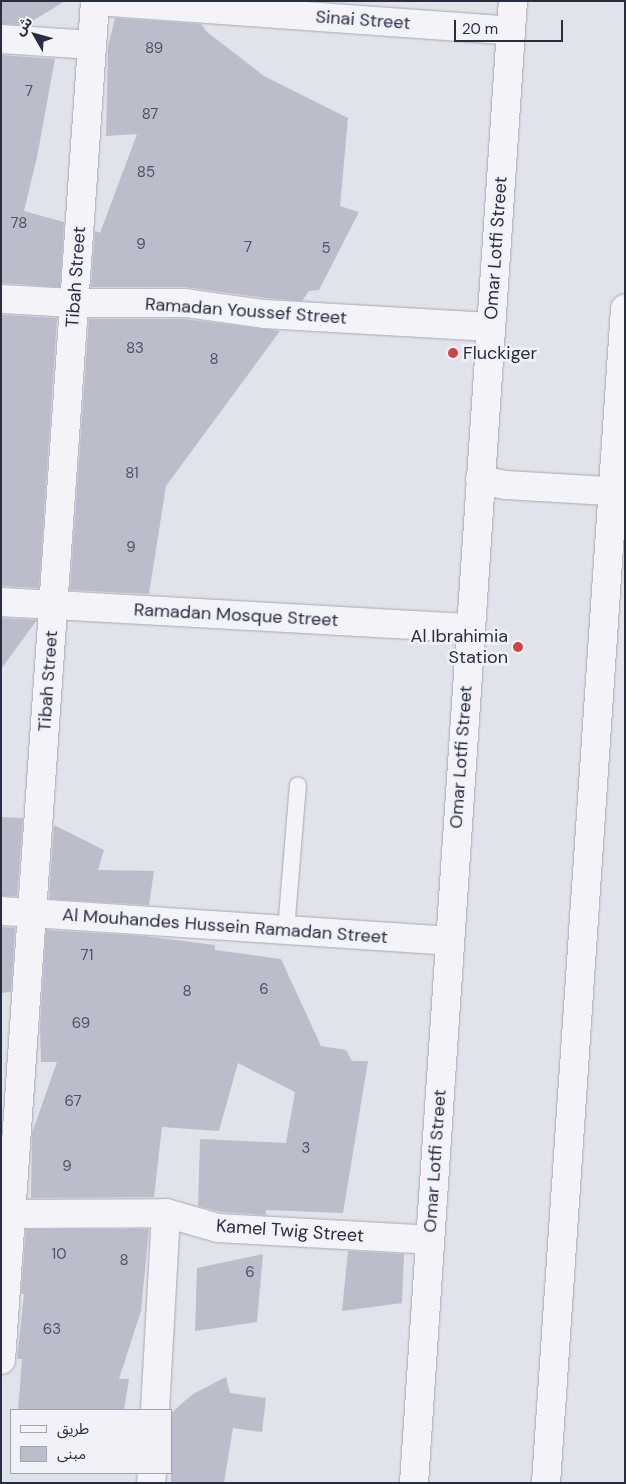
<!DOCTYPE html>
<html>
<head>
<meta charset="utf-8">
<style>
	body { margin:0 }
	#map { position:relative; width:626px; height:1484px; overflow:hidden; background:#e1e3ea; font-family:"DM Sans","Noto Sans Arabic",sans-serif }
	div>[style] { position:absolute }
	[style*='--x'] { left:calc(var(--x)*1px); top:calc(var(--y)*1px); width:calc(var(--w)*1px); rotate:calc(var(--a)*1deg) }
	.building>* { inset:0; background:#bbbeca }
	.roads { filter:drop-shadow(0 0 1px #a6a9b4) drop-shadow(0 0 1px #a6a9b4) }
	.service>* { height:16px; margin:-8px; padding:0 8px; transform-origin:8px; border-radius:8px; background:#f4f4f8 }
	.minor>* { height:28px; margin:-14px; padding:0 14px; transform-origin:14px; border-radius:14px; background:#f4f4f8 }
	.tertiary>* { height:28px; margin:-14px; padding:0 14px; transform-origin:14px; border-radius:14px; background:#f4f4f8 }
	.dots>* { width:14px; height:14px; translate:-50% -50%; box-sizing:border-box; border:2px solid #f0f2f7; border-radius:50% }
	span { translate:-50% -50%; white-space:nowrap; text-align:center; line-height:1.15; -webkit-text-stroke:5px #f0f2f7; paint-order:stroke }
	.number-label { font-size:15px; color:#4d5264 }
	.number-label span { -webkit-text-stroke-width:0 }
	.street-label { font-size:18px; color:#282e42 }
	.poi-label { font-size:18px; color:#282e42 }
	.left { translate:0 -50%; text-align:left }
	.right { translate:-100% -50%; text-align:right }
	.frame { position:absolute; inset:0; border:2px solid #282e42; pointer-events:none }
	.legend { position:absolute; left:10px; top:1409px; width:162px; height:65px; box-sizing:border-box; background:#f0f2f7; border:1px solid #a0a4af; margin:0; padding:6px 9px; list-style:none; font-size:15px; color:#282e42 }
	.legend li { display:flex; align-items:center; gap:10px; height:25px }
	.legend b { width:25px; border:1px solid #a0a4af }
	.north { position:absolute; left:10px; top:10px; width:50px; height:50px; -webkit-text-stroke:4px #f0f2f7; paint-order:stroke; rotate:308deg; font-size:14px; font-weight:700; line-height:20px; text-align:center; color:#282e42 }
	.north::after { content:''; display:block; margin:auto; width:18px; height:22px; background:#282e42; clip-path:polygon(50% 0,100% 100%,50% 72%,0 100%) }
	.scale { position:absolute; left:454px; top:20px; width:109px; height:22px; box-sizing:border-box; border:2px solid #282e42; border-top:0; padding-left:6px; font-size:15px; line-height:18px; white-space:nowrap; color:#282e42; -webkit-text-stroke:4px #f0f2f7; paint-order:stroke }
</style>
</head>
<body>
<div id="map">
	<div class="building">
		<div style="clip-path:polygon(1px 1px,65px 1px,26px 25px,1px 24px)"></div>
		<div style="clip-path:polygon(115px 18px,201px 24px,207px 32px,264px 76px,348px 118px,340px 206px,359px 212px,319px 290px,309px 291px,302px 301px,266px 298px,185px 287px,91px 287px,95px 231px,100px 233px,137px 134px,106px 136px,108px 46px)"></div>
		<div style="clip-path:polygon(1px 55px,55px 59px,37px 157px,24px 211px,64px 222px,60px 287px,1px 283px)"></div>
		<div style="clip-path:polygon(1px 315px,57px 318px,39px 588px,1px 586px)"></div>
		<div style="clip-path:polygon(89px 319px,184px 319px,280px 331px,166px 486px,149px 594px,70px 590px)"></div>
		<div style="clip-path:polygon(1px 618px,37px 620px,1px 669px)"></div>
		<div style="clip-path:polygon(1px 817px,23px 818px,17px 896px,1px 896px)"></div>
		<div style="clip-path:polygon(54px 825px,104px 850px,98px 870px,154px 871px,149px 905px,49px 899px)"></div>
		<div style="clip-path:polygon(1px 927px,15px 928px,11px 992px,1px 993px)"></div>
		<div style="clip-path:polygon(46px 930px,144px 936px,215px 945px,215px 950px,281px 959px,321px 1046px,346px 1050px,352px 1061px,368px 1061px,343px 1213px,266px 1210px,266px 1215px,221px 1212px,198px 1206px,200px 1139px,286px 1143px,295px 1092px,238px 1063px,219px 1131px,162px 1127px,154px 1197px,31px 1198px,32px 1133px,57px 1062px,41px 1062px,40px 1027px)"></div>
		<div style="clip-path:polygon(26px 1229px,149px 1229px,141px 1311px,119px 1379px,129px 1379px,124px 1410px,18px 1410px,22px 1359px,17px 1359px,24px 1294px,21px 1294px)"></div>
		<div style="clip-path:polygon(348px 1251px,404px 1254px,402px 1303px,342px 1311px)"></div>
		<div style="clip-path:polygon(263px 1254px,257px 1322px,195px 1331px,197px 1268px)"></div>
		<div style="clip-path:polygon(226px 1377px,230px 1393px,266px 1398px,262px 1432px,233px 1428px,224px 1483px,171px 1483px,171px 1413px,193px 1394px)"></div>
	</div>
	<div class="roads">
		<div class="service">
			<div style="--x:286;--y:930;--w:145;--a:-85.3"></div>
		</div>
		<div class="minor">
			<div style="--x:96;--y:1;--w:416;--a:4.1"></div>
			<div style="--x:1;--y:39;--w:91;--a:3.8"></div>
			<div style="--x:1;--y:299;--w:73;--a:3.1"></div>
			<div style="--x:74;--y:303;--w:111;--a:0"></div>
			<div style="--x:185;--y:303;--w:80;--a:7.9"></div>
			<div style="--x:264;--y:314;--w:227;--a:3.3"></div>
			<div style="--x:1;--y:602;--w:470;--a:3.2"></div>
			<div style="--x:1;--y:911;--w:449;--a:3.8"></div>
			<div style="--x:1;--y:1214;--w:165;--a:-0.3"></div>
			<div style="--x:166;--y:1213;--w:54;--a:16.1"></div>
			<div style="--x:218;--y:1228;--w:212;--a:3.2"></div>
			<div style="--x:1;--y:1360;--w:1362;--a:-86.04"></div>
			<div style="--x:155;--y:1410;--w:197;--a:-86.8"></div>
			<div style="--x:151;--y:1483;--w:10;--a:-84"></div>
		</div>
		<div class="tertiary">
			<div style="--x:480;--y:480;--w:26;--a:11"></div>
			<div style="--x:506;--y:485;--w:119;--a:3.4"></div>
			<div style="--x:414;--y:1483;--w:1485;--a:-86.18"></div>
			<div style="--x:546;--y:1483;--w:1177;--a:-86.15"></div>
		</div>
	</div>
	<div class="dots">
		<div style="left:453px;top:353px;background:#d34243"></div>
		<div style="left:518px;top:647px;background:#d34243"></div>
	</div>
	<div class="number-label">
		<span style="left:154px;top:49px">89</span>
		<span style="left:29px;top:92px">7</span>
		<span style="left:150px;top:115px">87</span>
		<span style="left:146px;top:173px">85</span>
		<span style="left:19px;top:224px">78</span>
		<span style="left:141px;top:245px">9</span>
		<span style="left:248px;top:248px">7</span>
		<span style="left:326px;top:249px">5</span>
		<span style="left:135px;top:349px">83</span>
		<span style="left:214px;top:360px">8</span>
		<span style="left:132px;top:474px">81</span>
		<span style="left:131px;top:548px">9</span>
		<span style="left:87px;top:956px">71</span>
		<span style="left:264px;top:990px">6</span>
		<span style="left:187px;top:992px">8</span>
		<span style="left:81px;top:1024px">69</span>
		<span style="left:73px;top:1102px">67</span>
		<span style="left:306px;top:1149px">3</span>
		<span style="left:67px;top:1167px">9</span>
		<span style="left:59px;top:1255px">10</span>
		<span style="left:124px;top:1261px">8</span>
		<span style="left:250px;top:1273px">6</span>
		<span style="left:52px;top:1330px">63</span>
	</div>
	<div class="street-label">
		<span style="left:363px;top:20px;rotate:4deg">Sinai Street</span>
		<span style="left:496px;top:248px;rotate:-86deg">Omar Lotfi Street</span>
		<span style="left:76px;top:277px;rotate:-86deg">Tibah Street</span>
		<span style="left:246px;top:311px;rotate:4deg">Ramadan Youssef Street</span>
		<span style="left:236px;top:615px;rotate:3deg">Ramadan Mosque Street</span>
		<span style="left:48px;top:681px;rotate:-86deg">Tibah Street</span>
		<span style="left:461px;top:757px;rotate:-86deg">Omar Lotfi Street</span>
		<span style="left:225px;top:926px;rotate:4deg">Al Mouhandes Hussein Ramadan Street</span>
		<span style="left:435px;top:1161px;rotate:-86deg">Omar Lotfi Street</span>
		<span style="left:290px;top:1231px;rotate:4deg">Kamel Twig Street</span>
	</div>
	<div class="poi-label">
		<span class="left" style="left:463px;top:353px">Fluckiger</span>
		<span class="right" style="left:508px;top:647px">Al Ibrahimia<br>Station</span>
	</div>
	<div class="frame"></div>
	<ul class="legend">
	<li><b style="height:6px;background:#f4f4f8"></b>طريق</li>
	<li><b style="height:14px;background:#bbbeca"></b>مبنى</li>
	</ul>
	<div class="north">ش</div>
	<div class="scale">20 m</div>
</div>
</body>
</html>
